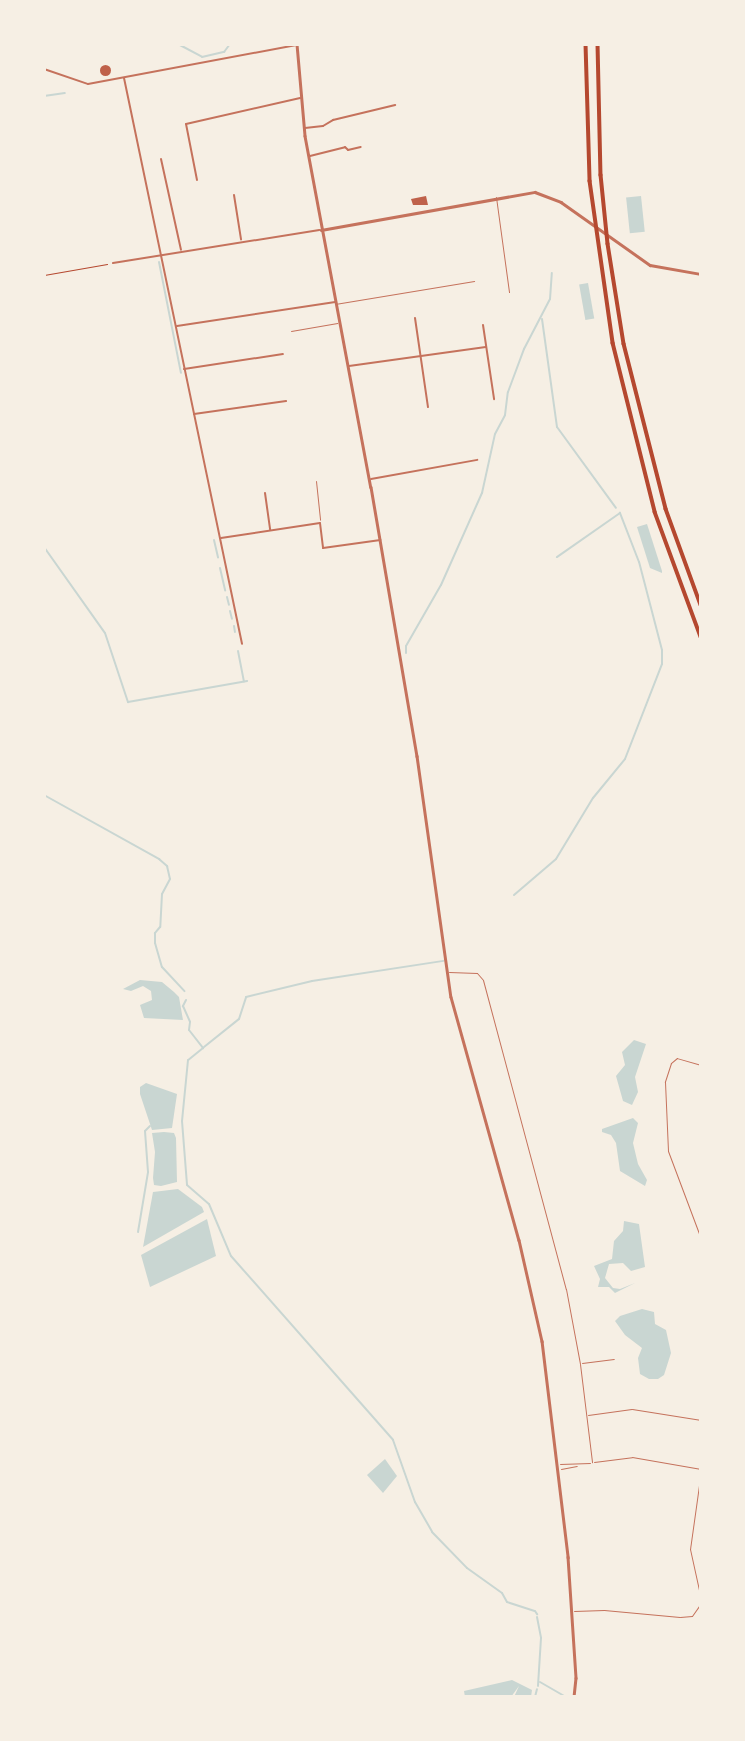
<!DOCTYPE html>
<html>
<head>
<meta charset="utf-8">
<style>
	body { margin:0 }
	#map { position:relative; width:745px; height:1741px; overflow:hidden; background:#f6efe4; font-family:"Roboto Condensed",sans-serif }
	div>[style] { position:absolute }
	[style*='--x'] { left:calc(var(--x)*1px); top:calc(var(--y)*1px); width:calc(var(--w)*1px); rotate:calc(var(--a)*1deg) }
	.water>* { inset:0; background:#c9d6d2; transform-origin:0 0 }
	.stream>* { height:2px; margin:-1px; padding:0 1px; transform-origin:1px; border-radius:1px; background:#c9d6d2 }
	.building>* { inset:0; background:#bf614a }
	.round { border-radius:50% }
	.path>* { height:1px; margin:-0.5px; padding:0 0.5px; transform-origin:0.5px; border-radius:0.5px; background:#b5482f }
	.service>* { height:1px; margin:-0.5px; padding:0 0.5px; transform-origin:0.5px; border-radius:0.5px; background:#c5725c }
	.minor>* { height:2px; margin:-1px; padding:0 1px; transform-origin:1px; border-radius:1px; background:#c5725c }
	.tertiary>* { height:2.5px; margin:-1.25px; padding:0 1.25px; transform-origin:1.25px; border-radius:1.25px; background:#c5725c }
	.motorway>* { height:3.5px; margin:-1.75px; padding:0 1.75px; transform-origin:1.75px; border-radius:1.75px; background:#b5482f }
	span { translate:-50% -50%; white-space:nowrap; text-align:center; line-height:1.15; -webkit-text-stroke:7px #f6efe4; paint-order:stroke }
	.frame { position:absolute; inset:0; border:46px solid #f6efe4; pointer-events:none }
</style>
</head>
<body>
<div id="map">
	<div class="water">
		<div style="left:641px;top:196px;width:36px;height:15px;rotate:84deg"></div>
		<div style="left:588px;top:283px;width:36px;height:9px;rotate:80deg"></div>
		<div style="clip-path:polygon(647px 524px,662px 571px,662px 573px,650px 568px,637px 527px)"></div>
		<div style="clip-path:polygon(140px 980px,162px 982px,174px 992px,179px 997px,183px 1020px,144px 1018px,140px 1005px,152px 1000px,151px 991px,143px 986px,131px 991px,123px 989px)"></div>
		<div style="clip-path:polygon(634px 1040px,646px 1044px,635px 1077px,638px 1092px,632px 1105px,623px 1101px,616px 1076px,625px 1065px,622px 1052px)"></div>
		<div style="clip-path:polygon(146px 1083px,177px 1094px,172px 1128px,152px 1130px,140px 1094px,140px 1087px)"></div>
		<div style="clip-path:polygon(633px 1118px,638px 1123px,633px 1143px,638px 1164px,647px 1180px,645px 1186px,620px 1171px,616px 1143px,611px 1135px,602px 1132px,602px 1129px)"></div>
		<div style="clip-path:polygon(164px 1132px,174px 1133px,176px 1138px,177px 1182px,161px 1186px,154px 1185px,153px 1178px,155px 1152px,152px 1133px)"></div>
		<div style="clip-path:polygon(178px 1189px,202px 1207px,204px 1212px,143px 1247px,153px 1192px)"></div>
		<div style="clip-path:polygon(207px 1219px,216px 1256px,150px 1287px,141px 1255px)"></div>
		<div style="clip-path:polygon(624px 1221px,639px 1224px,645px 1267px,631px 1271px,623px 1263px,609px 1264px,605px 1278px,613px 1288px,620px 1289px,635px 1283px,615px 1293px,609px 1287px,598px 1287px,600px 1279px,594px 1266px,612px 1259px,614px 1241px,623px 1231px)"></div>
		<div style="clip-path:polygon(642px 1309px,654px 1312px,655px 1324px,666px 1330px,671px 1353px,664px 1375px,658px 1379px,649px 1379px,640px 1374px,638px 1358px,642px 1348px,625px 1335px,615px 1321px,620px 1316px)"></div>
		<div style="clip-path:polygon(385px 1459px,397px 1476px,383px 1493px,367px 1475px)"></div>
		<div style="clip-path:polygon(512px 1680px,532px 1690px,531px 1697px,514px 1697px,519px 1686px,511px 1697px,465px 1697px,464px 1691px)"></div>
	</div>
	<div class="stream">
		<div style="--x:178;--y:44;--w:27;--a:28"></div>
		<div style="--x:202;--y:57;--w:23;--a:-13"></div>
		<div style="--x:224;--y:52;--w:10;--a:-53"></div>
		<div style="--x:44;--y:96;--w:21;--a:-8"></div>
		<div style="--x:159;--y:262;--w:113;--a:78.8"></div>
		<div style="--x:542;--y:319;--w:109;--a:82.1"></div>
		<div style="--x:557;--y:427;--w:100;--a:53.9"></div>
		<div style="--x:214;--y:540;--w:18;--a:77"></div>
		<div style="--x:44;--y:547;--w:105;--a:54.7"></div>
		<div style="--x:105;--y:633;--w:73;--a:71.6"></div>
		<div style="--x:128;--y:702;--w:121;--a:-10"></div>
		<div style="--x:220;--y:568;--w:23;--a:77"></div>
		<div style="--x:227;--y:597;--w:8;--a:76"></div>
		<div style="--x:230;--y:611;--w:8;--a:76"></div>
		<div style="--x:234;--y:626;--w:6;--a:81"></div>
		<div style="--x:238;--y:651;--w:31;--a:79"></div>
		<div style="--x:406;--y:653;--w:7;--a:-90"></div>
		<div style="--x:406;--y:646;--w:70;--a:-60.2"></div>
		<div style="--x:441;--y:585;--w:101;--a:-66"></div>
		<div style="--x:482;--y:493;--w:60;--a:-77.6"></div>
		<div style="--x:495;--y:434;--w:21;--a:-62"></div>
		<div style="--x:505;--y:415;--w:23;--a:-83"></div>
		<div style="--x:508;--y:392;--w:46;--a:-69.6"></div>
		<div style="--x:524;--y:349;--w:56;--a:-62.5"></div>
		<div style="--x:550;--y:299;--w:26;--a:-86"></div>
		<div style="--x:44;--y:795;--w:132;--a:29.1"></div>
		<div style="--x:159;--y:859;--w:11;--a:41"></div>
		<div style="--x:167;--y:866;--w:13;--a:77"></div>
		<div style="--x:170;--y:879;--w:17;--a:118"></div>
		<div style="--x:162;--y:894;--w:33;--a:93"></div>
		<div style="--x:160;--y:927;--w:8;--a:130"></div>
		<div style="--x:155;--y:933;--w:10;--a:90"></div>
		<div style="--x:155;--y:943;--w:25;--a:74"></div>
		<div style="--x:162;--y:967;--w:33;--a:47"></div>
		<div style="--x:514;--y:895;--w:55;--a:-40.6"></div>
		<div style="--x:556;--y:859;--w:71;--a:-58.8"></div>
		<div style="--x:593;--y:798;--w:50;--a:-50.6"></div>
		<div style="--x:625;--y:759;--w:102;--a:-68.7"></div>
		<div style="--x:662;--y:664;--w:14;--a:-90"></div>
		<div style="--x:662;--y:650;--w:91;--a:-104.6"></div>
		<div style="--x:639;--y:562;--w:53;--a:-111.2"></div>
		<div style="--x:620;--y:513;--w:77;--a:145.1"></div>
		<div style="--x:186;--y:1000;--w:7;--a:117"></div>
		<div style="--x:183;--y:1006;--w:17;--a:66"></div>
		<div style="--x:190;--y:1022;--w:8;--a:97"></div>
		<div style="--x:189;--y:1030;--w:23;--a:52"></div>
		<div style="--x:203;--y:1048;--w:19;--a:141"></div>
		<div style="--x:188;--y:1060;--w:61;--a:95.6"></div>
		<div style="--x:182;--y:1121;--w:64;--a:85.5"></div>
		<div style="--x:187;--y:1185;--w:29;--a:41"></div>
		<div style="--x:209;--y:1204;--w:56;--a:67.1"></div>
		<div style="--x:231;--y:1256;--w:245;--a:48.6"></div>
		<div style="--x:393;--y:1440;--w:66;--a:70.5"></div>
		<div style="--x:415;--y:1502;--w:34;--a:60"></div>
		<div style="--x:432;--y:1532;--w:50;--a:45.8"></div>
		<div style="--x:467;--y:1568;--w:43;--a:35.5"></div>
		<div style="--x:502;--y:1593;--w:10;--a:61"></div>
		<div style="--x:507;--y:1602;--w:29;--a:18"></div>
		<div style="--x:535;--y:1611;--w:4;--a:56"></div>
		<div style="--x:204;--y:1047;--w:45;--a:-38.7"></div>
		<div style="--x:239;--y:1019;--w:23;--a:-72"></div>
		<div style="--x:246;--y:997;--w:68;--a:-13.6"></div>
		<div style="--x:312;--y:981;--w:133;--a:-8.7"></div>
		<div style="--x:138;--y:1232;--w:61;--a:-80.5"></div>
		<div style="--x:148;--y:1172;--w:41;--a:-94.2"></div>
		<div style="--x:145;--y:1131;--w:7;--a:-45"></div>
		<div style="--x:537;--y:1617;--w:21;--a:79"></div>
		<div style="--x:541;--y:1638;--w:48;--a:93.6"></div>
		<div style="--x:540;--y:1682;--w:28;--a:30"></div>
		<div style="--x:564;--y:1696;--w:6;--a:0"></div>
		<div style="--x:535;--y:1697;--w:8;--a:-76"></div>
		<div style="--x:581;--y:1697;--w:1;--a:0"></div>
	</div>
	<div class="building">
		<div class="round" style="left:99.5px;top:64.5px;width:11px;height:11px"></div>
		<div style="clip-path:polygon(426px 196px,428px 205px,413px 205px,411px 199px)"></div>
	</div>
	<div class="path">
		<div style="--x:44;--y:275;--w:64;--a:-9.9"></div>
	</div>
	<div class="service">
		<div style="--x:496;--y:197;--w:96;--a:82.2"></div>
		<div style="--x:335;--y:304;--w:141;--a:-9.4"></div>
		<div style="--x:291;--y:331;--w:47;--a:-9.9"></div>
		<div style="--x:316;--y:481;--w:39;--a:84"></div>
		<div style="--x:449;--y:972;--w:28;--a:2"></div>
		<div style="--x:477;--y:973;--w:9;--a:49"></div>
		<div style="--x:483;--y:980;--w:320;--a:75"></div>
		<div style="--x:566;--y:1289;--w:76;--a:79.4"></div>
		<div style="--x:580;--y:1364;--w:99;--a:83"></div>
		<div style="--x:701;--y:1065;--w:25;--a:-164"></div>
		<div style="--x:677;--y:1058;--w:8;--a:140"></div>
		<div style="--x:671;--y:1063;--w:20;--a:108"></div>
		<div style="--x:665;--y:1082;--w:69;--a:87.5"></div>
		<div style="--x:668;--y:1151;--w:94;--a:69.4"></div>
		<div style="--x:582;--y:1363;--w:32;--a:-7"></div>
		<div style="--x:588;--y:1415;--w:44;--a:-7.8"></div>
		<div style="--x:632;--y:1409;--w:70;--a:9.1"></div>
		<div style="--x:594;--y:1462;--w:38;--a:-7"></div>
		<div style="--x:632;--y:1457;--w:70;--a:9.9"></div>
		<div style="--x:560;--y:1464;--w:30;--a:-2"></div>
		<div style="--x:561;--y:1469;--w:16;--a:-11"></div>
		<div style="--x:701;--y:1471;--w:79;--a:98"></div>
		<div style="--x:690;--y:1549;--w:51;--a:77.6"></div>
		<div style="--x:574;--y:1611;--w:30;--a:-2"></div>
		<div style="--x:604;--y:1610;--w:76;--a:5.3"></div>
		<div style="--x:680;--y:1617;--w:12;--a:-5"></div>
		<div style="--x:692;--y:1616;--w:16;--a:-55"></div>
	</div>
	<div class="minor">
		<div style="--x:44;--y:69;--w:46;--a:18.8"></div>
		<div style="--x:88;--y:84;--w:212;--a:-10.6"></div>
		<div style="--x:124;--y:78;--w:578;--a:78.22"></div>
		<div style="--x:305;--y:128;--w:18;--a:-6"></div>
		<div style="--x:323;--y:126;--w:12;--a:-31"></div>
		<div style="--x:333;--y:120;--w:64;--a:-13.6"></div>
		<div style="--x:310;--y:156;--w:36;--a:-14"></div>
		<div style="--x:345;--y:147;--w:4;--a:45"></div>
		<div style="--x:348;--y:150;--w:13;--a:-13"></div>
		<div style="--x:161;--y:159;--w:93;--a:77.6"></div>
		<div style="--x:197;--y:180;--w:57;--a:-101.1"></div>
		<div style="--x:186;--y:124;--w:117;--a:-12.8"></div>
		<div style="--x:234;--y:195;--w:45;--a:81"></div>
		<div style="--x:113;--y:263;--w:209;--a:-9.1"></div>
		<div style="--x:415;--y:318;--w:90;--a:81.7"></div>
		<div style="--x:483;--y:325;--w:75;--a:81.5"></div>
		<div style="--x:177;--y:326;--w:160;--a:-8.6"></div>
		<div style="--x:349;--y:366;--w:138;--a:-7.9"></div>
		<div style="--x:184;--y:369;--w:100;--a:-8.6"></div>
		<div style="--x:194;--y:414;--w:93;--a:-8"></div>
		<div style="--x:371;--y:479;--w:108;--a:-10.2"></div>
		<div style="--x:265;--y:493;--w:37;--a:82"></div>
		<div style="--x:221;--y:538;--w:100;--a:-8.6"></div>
		<div style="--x:320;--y:523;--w:25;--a:83"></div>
		<div style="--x:323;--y:548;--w:58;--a:-8"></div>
	</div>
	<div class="tertiary">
		<div style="--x:297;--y:44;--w:92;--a:85"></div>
		<div style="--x:305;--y:136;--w:357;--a:79.4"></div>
		<div style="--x:371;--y:487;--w:273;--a:80.3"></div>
		<div style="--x:417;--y:756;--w:243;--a:82"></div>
		<div style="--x:451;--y:997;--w:252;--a:74.4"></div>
		<div style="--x:519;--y:1240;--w:104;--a:77.2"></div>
		<div style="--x:542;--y:1341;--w:218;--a:83.1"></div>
		<div style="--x:568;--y:1557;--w:121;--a:86.2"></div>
		<div style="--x:576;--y:1678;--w:19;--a:96"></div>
		<div style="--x:321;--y:230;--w:217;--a:-10.1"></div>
		<div style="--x:535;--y:192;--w:28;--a:21"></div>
		<div style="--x:561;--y:202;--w:109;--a:35.3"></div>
		<div style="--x:650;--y:265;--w:52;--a:10"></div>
	</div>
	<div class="motorway">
		<div style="--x:586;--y:44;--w:137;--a:88.3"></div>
		<div style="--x:590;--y:181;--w:164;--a:81.9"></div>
		<div style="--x:613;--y:343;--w:174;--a:76"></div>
		<div style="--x:655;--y:512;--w:133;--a:69.8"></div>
		<div style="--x:598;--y:44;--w:131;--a:88.7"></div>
		<div style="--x:601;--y:175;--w:69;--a:84.2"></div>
		<div style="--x:608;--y:244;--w:101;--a:80.9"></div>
		<div style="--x:624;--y:344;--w:170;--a:75.7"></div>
		<div style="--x:666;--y:509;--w:102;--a:70"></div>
	</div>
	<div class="frame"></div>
</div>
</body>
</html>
